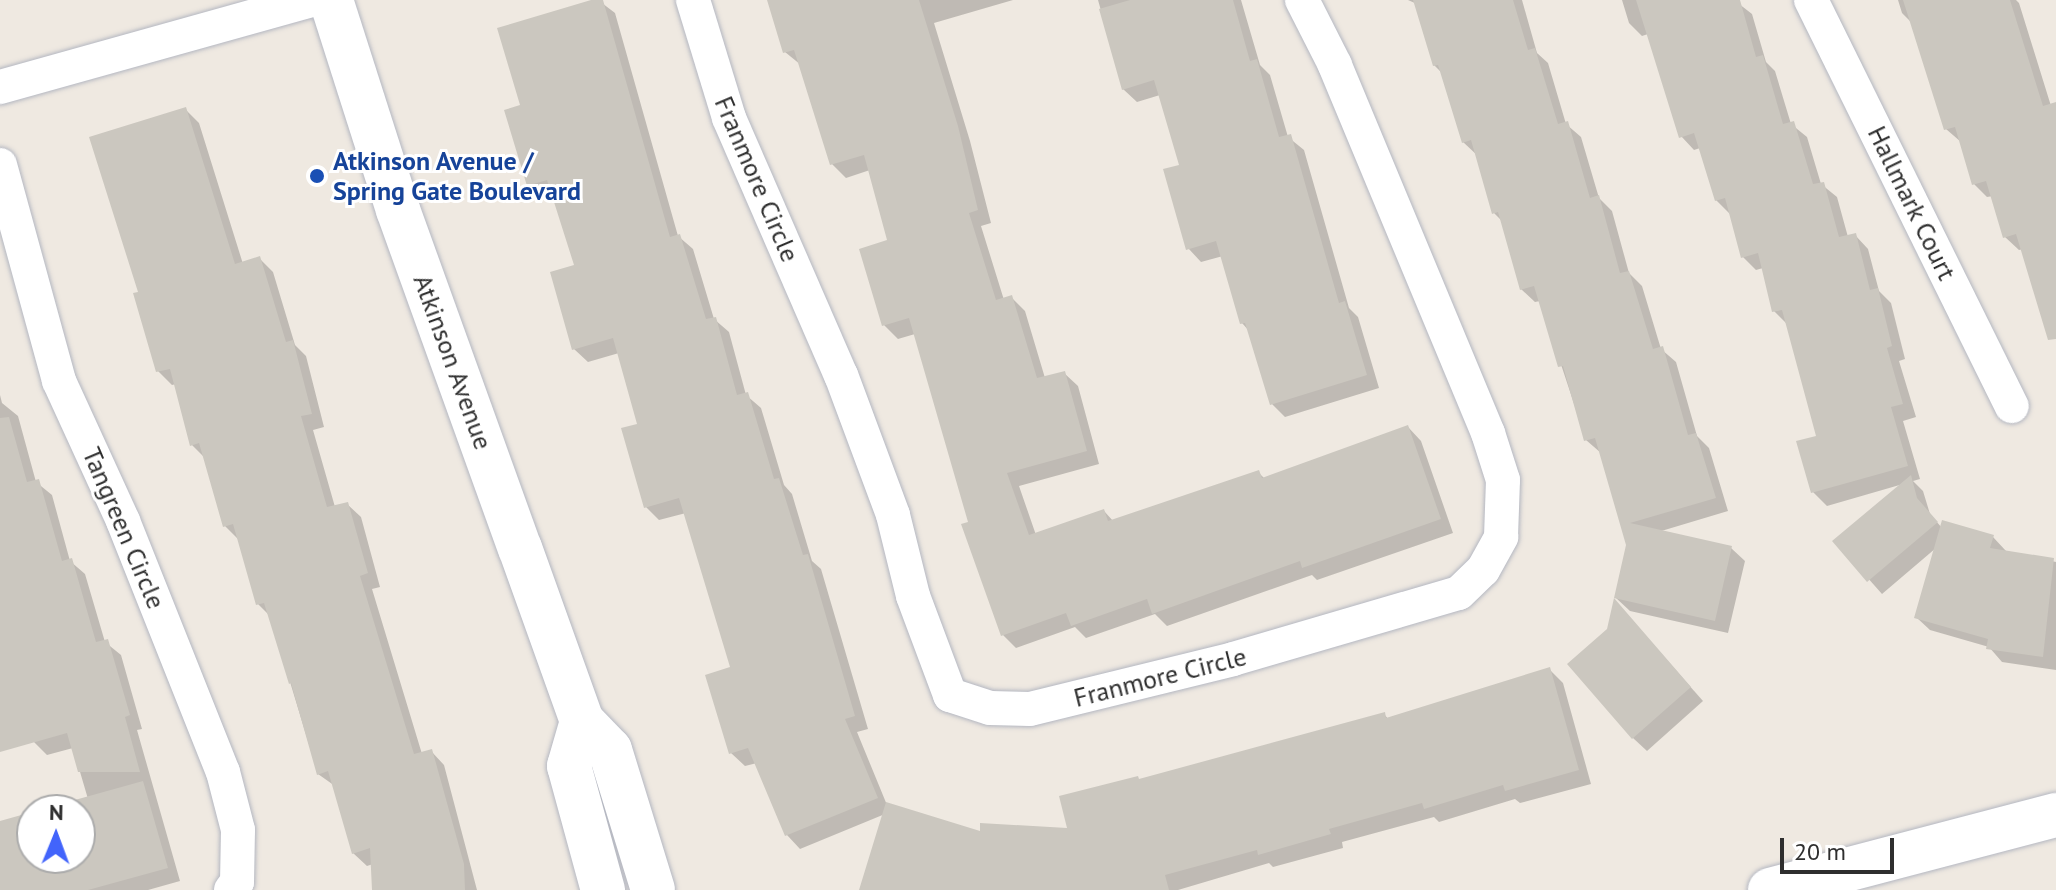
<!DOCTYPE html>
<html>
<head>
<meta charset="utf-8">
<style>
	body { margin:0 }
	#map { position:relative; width:2056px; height:890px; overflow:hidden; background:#efe9e1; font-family:"PT Sans",sans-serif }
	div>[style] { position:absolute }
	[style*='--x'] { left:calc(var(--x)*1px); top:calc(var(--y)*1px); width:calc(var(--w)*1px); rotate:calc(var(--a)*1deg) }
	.shadow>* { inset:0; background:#0003 }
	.building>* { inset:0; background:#cbc7bf }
	.roads { filter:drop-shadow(0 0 2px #b4b7c1) drop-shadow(0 0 2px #b4b7c1) }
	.street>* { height:34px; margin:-17px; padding:0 17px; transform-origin:17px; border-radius:17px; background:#fff }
	.secondary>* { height:44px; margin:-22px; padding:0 22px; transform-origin:22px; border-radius:22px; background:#fff }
	.dots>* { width:22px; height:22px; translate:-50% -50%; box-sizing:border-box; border:4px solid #fff; border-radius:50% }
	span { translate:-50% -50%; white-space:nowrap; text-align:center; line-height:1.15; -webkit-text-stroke:6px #fff; paint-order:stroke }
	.transit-label { font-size:26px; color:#164399; font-weight:700 }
	.left { translate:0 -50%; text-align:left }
	.street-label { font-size:26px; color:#2e2e2e }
	.north { position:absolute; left:16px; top:794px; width:80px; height:80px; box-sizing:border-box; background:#fff; border:2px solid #ababab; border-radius:50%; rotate:1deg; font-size:22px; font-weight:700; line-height:32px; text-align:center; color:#2e2e2e }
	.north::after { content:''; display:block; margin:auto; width:28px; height:36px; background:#4264fb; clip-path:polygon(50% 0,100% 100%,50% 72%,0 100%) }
	.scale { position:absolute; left:1780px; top:838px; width:114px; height:36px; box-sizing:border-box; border:4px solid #2e2e2e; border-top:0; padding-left:10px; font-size:24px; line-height:28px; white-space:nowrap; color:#2e2e2e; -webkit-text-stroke:6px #fff; paint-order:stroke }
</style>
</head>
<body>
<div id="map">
	<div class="shadow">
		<div style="clip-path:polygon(598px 0,615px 13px,678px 236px,693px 249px,714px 319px,729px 332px,746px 395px,761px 408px,784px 485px,792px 494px,812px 561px,821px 569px,868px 729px,857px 732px,887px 805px,982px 834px,1070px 831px,1140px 780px,1384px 714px,1389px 720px,1550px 670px,1563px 683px,1591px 784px,1520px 803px,1515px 799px,1439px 822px,1434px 817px,1342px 842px,1343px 848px,1273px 867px,1269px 863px,1178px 890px,861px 890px,885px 814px,800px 849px,787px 835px,757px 763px,745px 766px,731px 753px,733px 669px,686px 513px,659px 520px,646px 507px,639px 425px,619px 353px,588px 362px,574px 349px,576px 266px,554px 195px,542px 198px,529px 185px,522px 107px)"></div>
		<div style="clip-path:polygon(769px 0,1013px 0,934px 23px,970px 141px,991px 223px,981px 226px,1004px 300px,1011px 297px,1025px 311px,1045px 378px,1064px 373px,1078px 386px,1099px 464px,1019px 486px,1036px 535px,1104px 511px,1114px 522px,1258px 472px,1265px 479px,1408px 427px,1421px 441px,1453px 533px,1317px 580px,1312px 575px,1167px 626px,1155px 614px,1086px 638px,1075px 627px,1016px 648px,1003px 635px,915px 334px,898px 339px,884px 325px,861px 250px,889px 242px,870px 170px,846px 178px,832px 164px,801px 65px,785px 52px)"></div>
		<div style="clip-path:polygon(1098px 0,1241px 0,1260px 65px,1270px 75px,1288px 137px,1304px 150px,1349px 308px,1358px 317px,1379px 388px,1285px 417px,1272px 404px,1250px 332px,1242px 323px,1223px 256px,1201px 262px,1188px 248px,1181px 166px,1160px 95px,1137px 102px,1123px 89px)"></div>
		<div style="clip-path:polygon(1408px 0,1522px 0,1537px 53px,1548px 63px,1566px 124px,1581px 137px,1599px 198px,1612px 211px,1629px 273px,1642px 286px,1661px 349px,1676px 362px,1697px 436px,1709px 448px,1728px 511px,1658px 532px,1731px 548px,1745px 561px,1728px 633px,1630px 611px,1616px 598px,1628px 545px,1601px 453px,1586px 440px,1540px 301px,1535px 302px,1521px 289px,1503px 222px,1494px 213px,1478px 156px,1463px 142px,1443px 74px,1434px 65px,1417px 4px)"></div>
		<div style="clip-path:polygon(1622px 0,1734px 0,1752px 14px,1766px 62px,1775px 71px,1791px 124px,1807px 137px,1821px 184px,1837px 197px,1848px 237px,1855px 235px,1868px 249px,1879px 291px,1891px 303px,1905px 359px,1899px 361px,1916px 417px,1903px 421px,1920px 479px,1913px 481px,1923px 491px,1930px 514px,1942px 528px,1993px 537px,2006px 551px,2056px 562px,2056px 670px,2002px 662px,1989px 647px,1930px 630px,1916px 617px,1936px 548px,1882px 594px,1835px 541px,1903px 484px,1827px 506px,1813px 492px,1819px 437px,1788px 325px,1774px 311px,1763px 268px,1756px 270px,1743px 257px,1730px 214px,1716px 200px,1700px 148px,1694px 150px,1681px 136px,1648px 34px,1642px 36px,1629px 23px)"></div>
		<div style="clip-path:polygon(1898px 0,2016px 0,2019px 3px,2051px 106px,2056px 108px,2056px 306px,2023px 249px,2019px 250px,2005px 237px,1993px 196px,1987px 197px,1974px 184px,1961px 142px,1946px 129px,1913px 24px,1902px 13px)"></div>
		<div style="clip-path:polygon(185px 109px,199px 123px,243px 264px,260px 259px,273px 272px,295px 345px,306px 356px,324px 427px,313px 430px,335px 507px,347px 504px,361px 517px,380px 587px,372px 589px,422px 754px,431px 751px,444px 765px,477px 890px,374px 890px,373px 864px,367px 866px,353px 853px,335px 786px,318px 774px,270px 616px,258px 604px,238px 539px,225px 526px,206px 459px,192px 445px,176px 384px,172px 385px,158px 371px,140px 293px)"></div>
		<div style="clip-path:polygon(0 395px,2px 403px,18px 416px,36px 482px,52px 495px,70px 561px,85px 574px,105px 642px,121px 655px,142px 729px,137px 730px,180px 881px,148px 890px,0 890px,0 822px,32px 814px,32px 858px,80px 858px,80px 810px,45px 810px,88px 799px,73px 748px,47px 755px,34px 742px,0 657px)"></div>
		<div style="clip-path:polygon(1627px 615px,1703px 701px,1647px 751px,1633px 738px)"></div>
	</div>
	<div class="building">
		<div style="clip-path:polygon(591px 0,603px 0,670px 237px,680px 234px,706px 319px,716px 317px,737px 395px,748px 392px,774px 479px,779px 478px,803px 555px,808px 554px,855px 716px,845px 719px,878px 798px,785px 836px,748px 748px,729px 754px,705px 675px,730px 667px,679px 498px,644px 508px,621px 428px,637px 424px,613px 338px,572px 350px,550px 272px,574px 265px,547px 180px,527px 186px,504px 110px,520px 105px,497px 28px)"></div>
		<div style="clip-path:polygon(767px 0,919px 0,958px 126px,978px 210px,969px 213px,996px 300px,1012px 295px,1037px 378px,1065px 371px,1087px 451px,1007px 473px,1029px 535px,1104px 509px,1108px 521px,1259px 470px,1262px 478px,1408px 425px,1441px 519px,1302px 568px,1300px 561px,1152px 614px,1147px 599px,1071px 626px,1066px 613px,1001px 636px,961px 524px,968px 522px,909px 318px,882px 326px,859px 249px,887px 240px,864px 155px,830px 165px,794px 50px,783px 53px)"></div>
		<div style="clip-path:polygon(1130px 0,1233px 0,1250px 61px,1257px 59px,1279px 137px,1291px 134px,1339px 303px,1345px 301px,1367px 375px,1270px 405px,1245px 323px,1240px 324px,1216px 241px,1186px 250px,1163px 169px,1179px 165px,1154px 80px,1122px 90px,1099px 9px)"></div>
		<div style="clip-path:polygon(1413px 0,1513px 0,1528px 50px,1535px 48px,1558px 124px,1568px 121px,1590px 198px,1599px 195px,1620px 273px,1629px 271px,1653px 349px,1663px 346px,1688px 435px,1696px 433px,1716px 498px,1630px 523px,1732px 546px,1715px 621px,1614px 598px,1626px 545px,1595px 438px,1584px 441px,1563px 366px,1558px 367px,1534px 286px,1520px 290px,1498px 212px,1492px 214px,1471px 140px,1462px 143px,1438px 65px,1433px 66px)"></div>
		<div style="clip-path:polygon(1636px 0,1740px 0,1756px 57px,1763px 55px,1783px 124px,1794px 121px,1813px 184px,1824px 182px,1839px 237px,1856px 233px,1870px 290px,1878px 288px,1892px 346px,1887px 348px,1903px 404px,1891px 407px,1908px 466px,1811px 493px,1796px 441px,1816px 436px,1782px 310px,1772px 312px,1758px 253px,1741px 258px,1725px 198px,1715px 201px,1694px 133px,1679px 138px)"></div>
		<div style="clip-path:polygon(1903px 0,2010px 0,2043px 106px,2056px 102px,2056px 339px,2048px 340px,2016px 234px,2003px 238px,1986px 181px,1972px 185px,1955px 127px,1944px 130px)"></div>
		<div style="clip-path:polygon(186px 107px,235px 264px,260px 256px,286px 342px,293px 340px,312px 414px,301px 416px,327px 507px,348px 502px,368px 573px,360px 576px,414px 754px,432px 749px,464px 864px,465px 890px,372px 890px,370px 848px,352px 854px,328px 771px,317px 775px,291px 683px,289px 684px,264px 603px,256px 605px,233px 524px,223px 527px,199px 443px,190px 446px,170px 369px,156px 372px,133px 293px,138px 292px,89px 137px)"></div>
		<div style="clip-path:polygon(9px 417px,27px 482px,39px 479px,62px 561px,72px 558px,96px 642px,108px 639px,130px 715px,125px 717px,140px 772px,78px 772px,67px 733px,0 752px,0 418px)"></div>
		<div style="clip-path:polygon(1911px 475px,1917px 498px,1938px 522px,1867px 582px,1832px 541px)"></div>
		<div style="clip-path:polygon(1942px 520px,1994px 535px,1990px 548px,2054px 558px,2043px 657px,1986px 649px,1988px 639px,1914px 618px)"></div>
		<div style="clip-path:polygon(1614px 598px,1691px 687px,1632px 739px,1567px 664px,1607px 629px)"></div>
		<div style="clip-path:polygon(1550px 667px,1579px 770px,1505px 791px,1503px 785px,1424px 809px,1422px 803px,1329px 829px,1331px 834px,1258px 855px,1257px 850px,1165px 875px,1169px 890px,859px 890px,886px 802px,980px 831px,980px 823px,1067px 828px,1059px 796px,1138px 776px,1139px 779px,1385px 712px,1386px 718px)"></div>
		<div style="clip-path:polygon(143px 781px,168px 868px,88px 890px,0 890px,0 821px,32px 812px,32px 858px,80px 858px,80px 810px,39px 810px)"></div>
	</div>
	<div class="roads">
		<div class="street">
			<div style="--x:693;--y:0;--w:123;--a:73"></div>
			<div style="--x:729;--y:118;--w:280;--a:66.5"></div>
			<div style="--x:841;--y:375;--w:149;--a:69.6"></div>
			<div style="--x:893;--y:515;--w:83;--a:76.1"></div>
			<div style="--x:913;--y:596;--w:106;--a:69.5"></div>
			<div style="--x:950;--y:695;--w:42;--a:18"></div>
			<div style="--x:990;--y:708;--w:40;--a:1.4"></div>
			<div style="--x:1030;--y:709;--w:209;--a:-13.8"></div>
			<div style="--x:1233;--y:659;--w:235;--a:-16.3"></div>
			<div style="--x:1459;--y:593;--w:33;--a:-44"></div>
			<div style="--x:1483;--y:570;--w:38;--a:-61"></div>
			<div style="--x:1501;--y:537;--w:57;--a:-88"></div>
			<div style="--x:1503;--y:480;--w:49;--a:-107.7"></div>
			<div style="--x:1488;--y:433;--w:399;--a:-112.6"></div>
			<div style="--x:1335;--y:65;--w:73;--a:-116.9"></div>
			<div style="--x:1811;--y:0;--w:453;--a:63.7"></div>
			<div style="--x:0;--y:87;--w:323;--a:-15.6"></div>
			<div style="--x:0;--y:165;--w:224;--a:74.7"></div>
			<div style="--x:59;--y:381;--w:154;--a:65.4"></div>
			<div style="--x:123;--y:521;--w:270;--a:68.3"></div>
			<div style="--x:223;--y:772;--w:60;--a:75.5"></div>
			<div style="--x:238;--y:830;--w:52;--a:91.1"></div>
			<div style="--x:237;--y:882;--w:10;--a:127"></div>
		</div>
		<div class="secondary">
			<div style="--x:331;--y:0;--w:220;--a:72.3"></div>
			<div style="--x:398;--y:210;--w:359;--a:70.2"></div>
			<div style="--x:520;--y:548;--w:184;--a:70.3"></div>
			<div style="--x:582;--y:721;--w:40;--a:46"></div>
			<div style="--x:610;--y:750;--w:146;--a:72.9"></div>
			<div style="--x:582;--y:721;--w:47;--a:106.1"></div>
			<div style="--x:569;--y:766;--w:129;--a:74.7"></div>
			<div style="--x:1770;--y:890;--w:296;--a:-14.7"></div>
		</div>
	</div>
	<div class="dots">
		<div style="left:317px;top:176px;background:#1a4fb4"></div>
	</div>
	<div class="transit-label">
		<span class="left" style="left:333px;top:176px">Atkinson Avenue /<br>Spring Gate Boulevard</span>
	</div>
	<div class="street-label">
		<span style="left:757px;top:179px;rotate:67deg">Franmore Circle</span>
		<span style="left:1912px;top:203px;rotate:64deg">Hallmark Court</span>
		<span style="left:453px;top:362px;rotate:70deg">Atkinson Avenue</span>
		<span style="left:124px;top:528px;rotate:67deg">Tangreen Circle</span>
		<span style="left:1160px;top:677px;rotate:-14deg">Franmore Circle</span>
	</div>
	<div class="north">N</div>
	<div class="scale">20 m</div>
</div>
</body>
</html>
